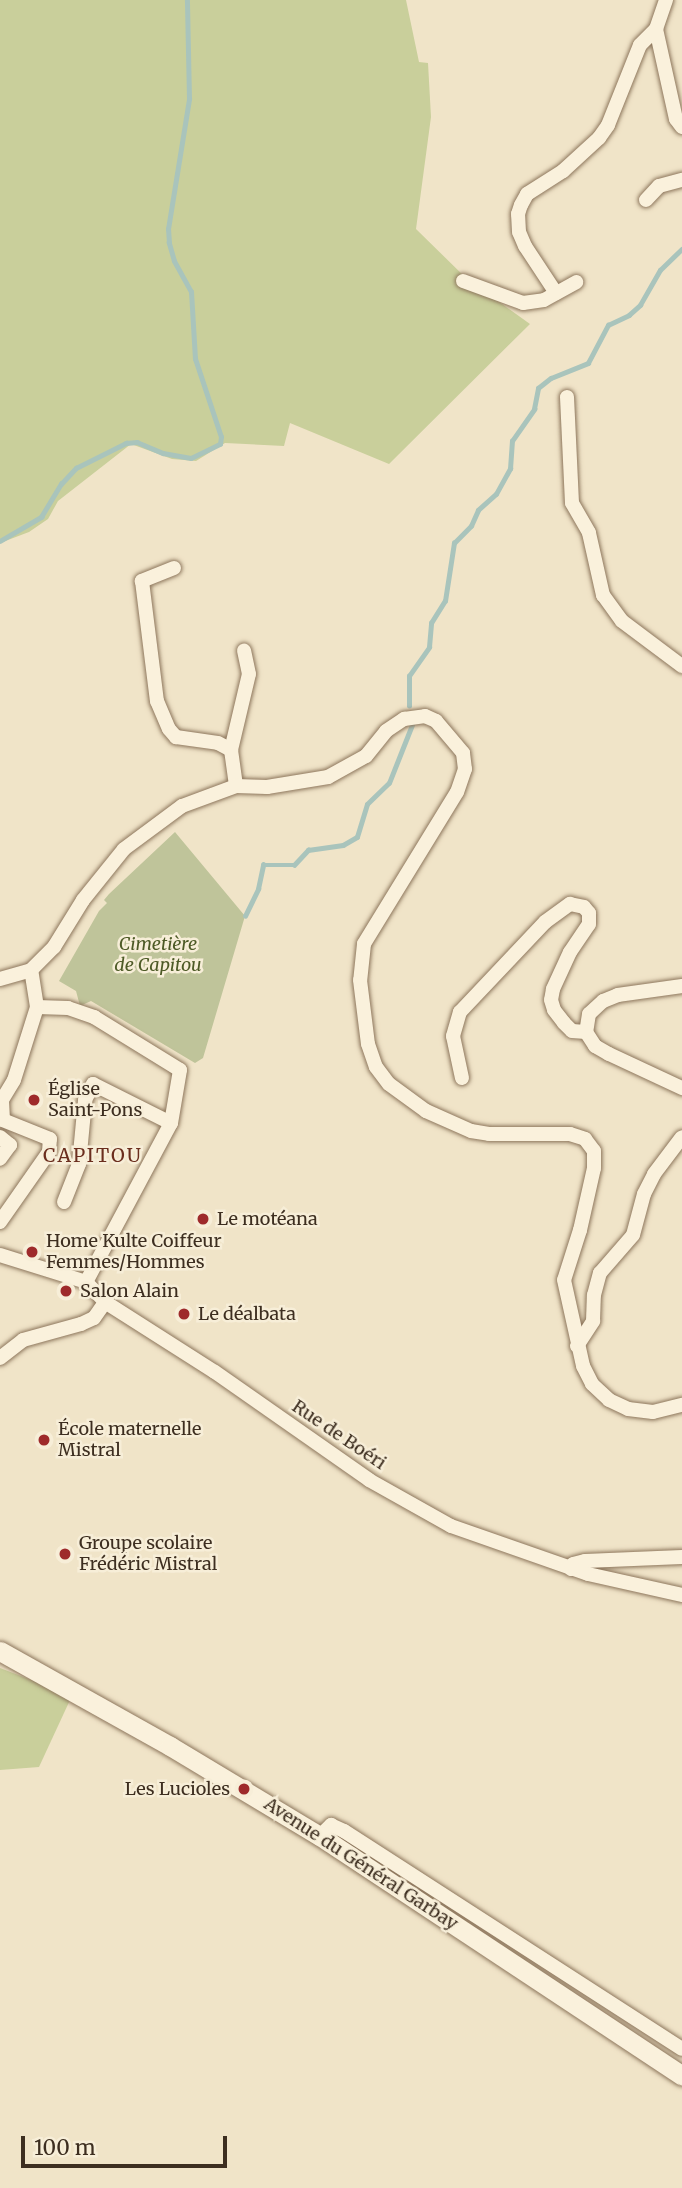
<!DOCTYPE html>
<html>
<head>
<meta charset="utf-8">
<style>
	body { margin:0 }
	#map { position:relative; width:682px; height:2188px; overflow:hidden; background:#f0e4c8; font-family:Merriweather,serif }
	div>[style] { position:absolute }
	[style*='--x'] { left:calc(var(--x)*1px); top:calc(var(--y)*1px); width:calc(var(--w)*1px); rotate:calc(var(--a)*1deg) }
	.green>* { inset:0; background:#c9cf9b }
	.cemetery>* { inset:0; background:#bfc49a }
	.stream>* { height:4.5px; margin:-2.25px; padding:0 2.25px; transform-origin:2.25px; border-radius:2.25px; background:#a9c4bc }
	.roads { filter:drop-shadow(0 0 2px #8d765c) drop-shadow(0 0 2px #8d765c) }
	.street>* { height:14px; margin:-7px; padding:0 7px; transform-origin:7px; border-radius:7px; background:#faf1dc }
	.secondary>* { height:19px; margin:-9.5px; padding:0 9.5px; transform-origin:9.5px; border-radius:9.5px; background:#faf1dc }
	.dots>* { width:19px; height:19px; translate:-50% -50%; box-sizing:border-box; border:4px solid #f7eed8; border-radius:50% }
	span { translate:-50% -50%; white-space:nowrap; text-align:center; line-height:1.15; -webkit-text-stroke:5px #f7eed8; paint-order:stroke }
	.park-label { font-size:18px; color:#4d5a26; font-style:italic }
	.poi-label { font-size:18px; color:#3d2e20 }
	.left { translate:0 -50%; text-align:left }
	.right { translate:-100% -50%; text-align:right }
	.street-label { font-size:18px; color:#3d2e20 }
	.neighbourhood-label { font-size:19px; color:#6b2e1e; letter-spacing:2px }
	.scale { position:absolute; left:21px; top:2136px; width:206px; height:32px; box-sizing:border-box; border:4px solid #3d2e20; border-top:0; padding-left:9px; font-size:21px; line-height:24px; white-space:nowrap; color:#3d2e20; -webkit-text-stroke:5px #f7eed8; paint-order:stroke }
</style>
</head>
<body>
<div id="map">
	<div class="green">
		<div style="clip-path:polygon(0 0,406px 0,419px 62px,428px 63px,431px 117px,416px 229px,467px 279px,530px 324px,389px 464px,290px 423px,284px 446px,225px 443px,196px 461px,172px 459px,131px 444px,58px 501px,48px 519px,29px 532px,0 543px)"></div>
		<div style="clip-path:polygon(0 1668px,39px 1683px,70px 1700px,39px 1767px,0 1770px)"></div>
	</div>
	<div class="cemetery">
		<div style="clip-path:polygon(175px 832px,245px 916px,203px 1058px,195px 1063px,91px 1001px,80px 1006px,76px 991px,59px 981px,99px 911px,107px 903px,104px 900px,109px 894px)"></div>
	</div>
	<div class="stream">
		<div style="--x:0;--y:541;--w:48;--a:-30.3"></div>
		<div style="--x:41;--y:517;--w:39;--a:-59"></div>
		<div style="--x:61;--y:484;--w:22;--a:-47"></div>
		<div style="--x:76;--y:468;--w:56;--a:-26.6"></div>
		<div style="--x:126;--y:443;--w:11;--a:-5"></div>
		<div style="--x:137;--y:442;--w:28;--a:23"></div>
		<div style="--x:163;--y:453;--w:28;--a:10"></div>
		<div style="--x:191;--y:458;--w:32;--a:-26"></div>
		<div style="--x:220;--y:444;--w:7;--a:-82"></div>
		<div style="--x:221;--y:437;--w:82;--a:-108.4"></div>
		<div style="--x:195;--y:359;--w:67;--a:-93.4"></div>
		<div style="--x:191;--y:292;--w:35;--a:-119"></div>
		<div style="--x:174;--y:261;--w:19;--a:-106"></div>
		<div style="--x:169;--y:243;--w:14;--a:-94"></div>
		<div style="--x:168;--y:229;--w:132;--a:-80.8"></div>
		<div style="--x:189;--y:99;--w:99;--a:-91.2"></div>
		<div style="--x:409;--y:706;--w:30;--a:-90"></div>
		<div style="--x:409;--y:676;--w:35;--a:-55"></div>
		<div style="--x:429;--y:647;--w:24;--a:-85"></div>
		<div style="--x:431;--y:623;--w:26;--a:-58"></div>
		<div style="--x:445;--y:601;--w:59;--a:-81.2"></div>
		<div style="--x:454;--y:543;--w:24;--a:-45"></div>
		<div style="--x:471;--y:526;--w:17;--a:-66"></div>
		<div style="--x:478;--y:510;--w:24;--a:-42"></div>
		<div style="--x:496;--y:494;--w:29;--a:-61"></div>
		<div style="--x:510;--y:469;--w:28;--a:-86"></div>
		<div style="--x:512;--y:441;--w:39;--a:-55"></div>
		<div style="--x:534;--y:409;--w:21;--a:-79"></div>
		<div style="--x:538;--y:388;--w:16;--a:-38"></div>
		<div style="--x:551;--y:378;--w:40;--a:-22"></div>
		<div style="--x:588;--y:363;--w:43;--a:-62.2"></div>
		<div style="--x:608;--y:325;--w:23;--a:-25"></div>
		<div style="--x:629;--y:315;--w:15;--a:-42"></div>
		<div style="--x:640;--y:305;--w:40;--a:-60.3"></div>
		<div style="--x:660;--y:270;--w:30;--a:-44"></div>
		<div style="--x:245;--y:916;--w:30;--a:-64"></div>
		<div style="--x:258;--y:889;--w:25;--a:-78"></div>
		<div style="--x:263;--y:865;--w:31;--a:0"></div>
		<div style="--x:294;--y:865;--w:21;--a:-47"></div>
		<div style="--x:308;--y:850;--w:35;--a:-8"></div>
		<div style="--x:343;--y:845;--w:16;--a:-30"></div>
		<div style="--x:357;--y:837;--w:34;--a:-73"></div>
		<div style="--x:367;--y:804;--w:30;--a:-44"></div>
		<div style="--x:389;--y:783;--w:62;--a:-68.4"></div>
	</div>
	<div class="roads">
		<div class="street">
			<div style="--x:666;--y:0;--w:31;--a:109"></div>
			<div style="--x:656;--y:29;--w:92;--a:77.5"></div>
			<div style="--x:676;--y:119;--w:10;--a:53"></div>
			<div style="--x:646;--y:200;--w:19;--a:-47"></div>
			<div style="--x:659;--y:186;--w:24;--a:-15"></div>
			<div style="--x:463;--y:281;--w:64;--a:20.1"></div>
			<div style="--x:523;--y:303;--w:21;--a:-8"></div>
			<div style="--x:544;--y:300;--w:37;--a:-29"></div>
			<div style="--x:556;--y:293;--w:56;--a:-123.4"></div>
			<div style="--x:525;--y:246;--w:15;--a:-113"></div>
			<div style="--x:519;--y:232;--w:18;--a:-93"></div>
			<div style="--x:518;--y:214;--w:9;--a:-72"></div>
			<div style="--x:521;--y:205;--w:13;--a:-61"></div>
			<div style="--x:527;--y:194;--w:43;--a:-32.6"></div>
			<div style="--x:563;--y:171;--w:49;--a:-42.5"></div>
			<div style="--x:599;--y:138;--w:16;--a:-55"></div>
			<div style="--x:608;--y:125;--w:86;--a:-68.2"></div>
			<div style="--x:640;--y:45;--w:23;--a:-45"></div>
			<div style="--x:567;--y:397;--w:106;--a:87.3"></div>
			<div style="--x:572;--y:503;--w:34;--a:60"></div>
			<div style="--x:589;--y:533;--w:64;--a:77.3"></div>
			<div style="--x:603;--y:595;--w:32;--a:54"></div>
			<div style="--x:622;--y:621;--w:75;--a:36.9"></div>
			<div style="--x:174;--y:568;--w:35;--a:158"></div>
			<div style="--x:142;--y:581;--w:121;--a:82.9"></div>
			<div style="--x:157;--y:701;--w:30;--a:67"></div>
			<div style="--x:169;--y:729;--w:11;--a:49"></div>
			<div style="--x:176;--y:737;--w:42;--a:8.1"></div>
			<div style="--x:218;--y:743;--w:15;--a:28"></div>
			<div style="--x:231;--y:750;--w:36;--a:82"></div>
			<div style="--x:231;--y:750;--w:78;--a:-76.7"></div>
			<div style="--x:249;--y:674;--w:24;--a:-102"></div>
			<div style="--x:0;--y:979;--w:32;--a:-16"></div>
			<div style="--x:31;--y:970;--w:33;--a:-45"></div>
			<div style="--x:54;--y:947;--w:55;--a:-58.3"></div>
			<div style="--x:83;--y:900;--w:65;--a:-51.2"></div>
			<div style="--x:124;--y:849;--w:72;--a:-36.6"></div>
			<div style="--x:182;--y:806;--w:58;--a:-20.3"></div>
			<div style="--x:236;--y:786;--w:31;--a:2"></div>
			<div style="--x:267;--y:787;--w:62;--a:-9.3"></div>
			<div style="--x:328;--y:777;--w:43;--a:-28.9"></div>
			<div style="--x:366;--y:756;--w:32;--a:-51"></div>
			<div style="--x:386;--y:731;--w:22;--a:-34"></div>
			<div style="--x:404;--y:719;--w:21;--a:-8"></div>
			<div style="--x:425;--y:716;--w:12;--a:24"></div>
			<div style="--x:436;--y:721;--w:42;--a:49.8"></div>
			<div style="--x:463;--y:753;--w:16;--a:83"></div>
			<div style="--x:465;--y:769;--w:24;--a:109"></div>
			<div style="--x:457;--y:792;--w:178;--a:121.5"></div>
			<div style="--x:364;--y:944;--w:36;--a:96"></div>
			<div style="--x:360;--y:980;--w:64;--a:82.9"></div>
			<div style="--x:368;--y:1044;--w:24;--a:71"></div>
			<div style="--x:376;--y:1067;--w:21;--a:53"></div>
			<div style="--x:389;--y:1084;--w:46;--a:36.1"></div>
			<div style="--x:426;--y:1111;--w:49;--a:24"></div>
			<div style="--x:471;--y:1131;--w:18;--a:9"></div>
			<div style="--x:489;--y:1134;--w:81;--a:0"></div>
			<div style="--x:570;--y:1134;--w:16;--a:18"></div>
			<div style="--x:585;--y:1139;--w:15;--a:53"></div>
			<div style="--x:594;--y:1151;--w:17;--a:90"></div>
			<div style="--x:594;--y:1168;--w:64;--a:102.7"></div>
			<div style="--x:580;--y:1230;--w:52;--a:107.7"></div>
			<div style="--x:564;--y:1280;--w:88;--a:77.5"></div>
			<div style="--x:583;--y:1366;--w:20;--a:63"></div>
			<div style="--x:592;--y:1384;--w:23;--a:43"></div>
			<div style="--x:609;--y:1400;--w:21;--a:25"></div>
			<div style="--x:628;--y:1409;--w:25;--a:7"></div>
			<div style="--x:653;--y:1412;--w:30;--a:-14"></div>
			<div style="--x:682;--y:986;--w:65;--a:172"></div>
			<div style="--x:618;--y:995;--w:16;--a:158"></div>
			<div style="--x:603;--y:1001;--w:19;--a:137"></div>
			<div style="--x:589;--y:1014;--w:18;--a:99"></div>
			<div style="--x:586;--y:1032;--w:17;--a:57"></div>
			<div style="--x:595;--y:1046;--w:16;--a:30"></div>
			<div style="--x:609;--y:1054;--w:81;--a:25"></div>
			<div style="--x:37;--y:1007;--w:31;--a:2"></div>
			<div style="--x:68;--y:1008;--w:28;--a:19"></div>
			<div style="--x:94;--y:1017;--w:101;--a:31.6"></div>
			<div style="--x:180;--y:1070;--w:54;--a:99.6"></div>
			<div style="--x:171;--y:1123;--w:180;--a:118.1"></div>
			<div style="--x:462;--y:1078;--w:43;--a:-102.1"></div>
			<div style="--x:453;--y:1036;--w:25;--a:-74"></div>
			<div style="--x:460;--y:1012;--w:124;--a:-46.6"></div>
			<div style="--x:545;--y:922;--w:31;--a:-36"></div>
			<div style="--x:570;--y:904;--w:14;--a:12"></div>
			<div style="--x:584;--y:907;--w:8;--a:50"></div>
			<div style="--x:589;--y:913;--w:11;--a:90"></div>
			<div style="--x:589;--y:924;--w:34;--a:124"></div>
			<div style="--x:570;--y:952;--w:41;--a:114.7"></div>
			<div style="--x:553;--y:989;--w:11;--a:100"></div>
			<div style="--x:551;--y:1000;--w:10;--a:73"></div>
			<div style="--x:554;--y:1010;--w:16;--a:52"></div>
			<div style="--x:564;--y:1023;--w:11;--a:45"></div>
			<div style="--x:572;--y:1031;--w:14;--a:4"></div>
			<div style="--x:0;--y:1137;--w:13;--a:39"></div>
			<div style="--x:10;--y:1145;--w:17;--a:126"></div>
			<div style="--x:64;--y:1202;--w:41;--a:-68.5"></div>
			<div style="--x:79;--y:1164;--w:64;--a:-84.6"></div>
			<div style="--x:85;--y:1100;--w:18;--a:-63"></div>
			<div style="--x:93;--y:1084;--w:87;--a:26.6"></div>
			<div style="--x:0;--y:1222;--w:85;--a:-55"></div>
			<div style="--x:49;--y:1152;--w:13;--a:-86"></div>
			<div style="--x:50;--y:1139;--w:51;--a:-158"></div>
			<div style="--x:3;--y:1120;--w:20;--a:-93"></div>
			<div style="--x:2;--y:1100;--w:23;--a:-59"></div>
			<div style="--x:14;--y:1080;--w:77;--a:-72.5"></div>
			<div style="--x:37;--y:1007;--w:37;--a:-99"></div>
			<div style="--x:0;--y:1255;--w:90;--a:17.4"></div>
			<div style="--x:86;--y:1282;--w:28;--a:46"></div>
			<div style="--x:105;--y:1302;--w:130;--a:32.5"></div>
			<div style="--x:215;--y:1372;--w:188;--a:35"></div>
			<div style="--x:369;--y:1480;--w:94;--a:29.3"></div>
			<div style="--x:451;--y:1526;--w:145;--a:19.3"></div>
			<div style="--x:588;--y:1574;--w:96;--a:12.6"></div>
			<div style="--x:577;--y:1346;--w:30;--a:-57"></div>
			<div style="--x:593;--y:1321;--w:26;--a:-88"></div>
			<div style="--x:594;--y:1295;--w:23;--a:-75"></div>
			<div style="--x:600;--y:1273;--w:50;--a:-49"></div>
			<div style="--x:633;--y:1235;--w:42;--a:-75"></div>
			<div style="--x:644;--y:1194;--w:22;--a:-63"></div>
			<div style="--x:654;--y:1174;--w:46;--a:-52.9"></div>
			<div style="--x:0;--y:1358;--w:29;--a:-38"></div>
			<div style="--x:23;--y:1340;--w:60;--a:-15.4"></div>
			<div style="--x:81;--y:1324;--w:14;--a:-25"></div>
			<div style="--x:94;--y:1318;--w:19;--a:-55"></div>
			<div style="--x:571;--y:1569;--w:5;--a:-68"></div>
			<div style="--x:573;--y:1564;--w:12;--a:-14"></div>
			<div style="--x:585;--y:1561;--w:97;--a:-2.4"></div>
			<div style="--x:320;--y:1836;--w:16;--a:-45"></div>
			<div style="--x:331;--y:1825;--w:14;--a:25"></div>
			<div style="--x:344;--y:1831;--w:402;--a:32.8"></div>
		</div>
		<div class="secondary">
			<div style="--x:0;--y:1651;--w:195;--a:29.2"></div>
			<div style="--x:170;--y:1746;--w:175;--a:31"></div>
			<div style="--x:320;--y:1836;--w:434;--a:33.5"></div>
		</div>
	</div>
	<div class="dots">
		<div style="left:34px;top:1100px;background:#9e2a2b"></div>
		<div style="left:203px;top:1219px;background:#9e2a2b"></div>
		<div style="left:32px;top:1252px;background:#9e2a2b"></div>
		<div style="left:66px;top:1291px;background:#9e2a2b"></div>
		<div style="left:184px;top:1314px;background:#9e2a2b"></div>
		<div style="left:44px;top:1440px;background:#9e2a2b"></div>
		<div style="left:65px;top:1554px;background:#9e2a2b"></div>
		<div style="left:244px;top:1789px;background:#9e2a2b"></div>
	</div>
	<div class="park-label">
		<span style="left:158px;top:955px">Cimetière<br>de Capitou</span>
	</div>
	<div class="poi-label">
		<span class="left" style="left:48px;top:1100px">Église<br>Saint-Pons</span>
		<span class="left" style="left:217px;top:1219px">Le motéana</span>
		<span class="left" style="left:46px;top:1252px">Home Kulte Coiffeur<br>Femmes/Hommes</span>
		<span class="left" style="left:80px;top:1291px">Salon Alain</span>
		<span class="left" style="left:198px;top:1314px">Le déalbata</span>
		<span class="left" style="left:58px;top:1440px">École maternelle<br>Mistral</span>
		<span class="left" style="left:79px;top:1554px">Groupe scolaire<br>Frédéric Mistral</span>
		<span class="right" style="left:230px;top:1789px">Les Lucioles</span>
	</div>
	<div class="street-label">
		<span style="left:339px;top:1435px;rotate:34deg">Rue de Boéri</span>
		<span style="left:361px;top:1864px;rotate:33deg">Avenue du Général Garbay</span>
	</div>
	<div class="neighbourhood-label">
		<span style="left:93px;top:1156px">CAPITOU</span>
	</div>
	<div class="scale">100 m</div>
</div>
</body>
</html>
